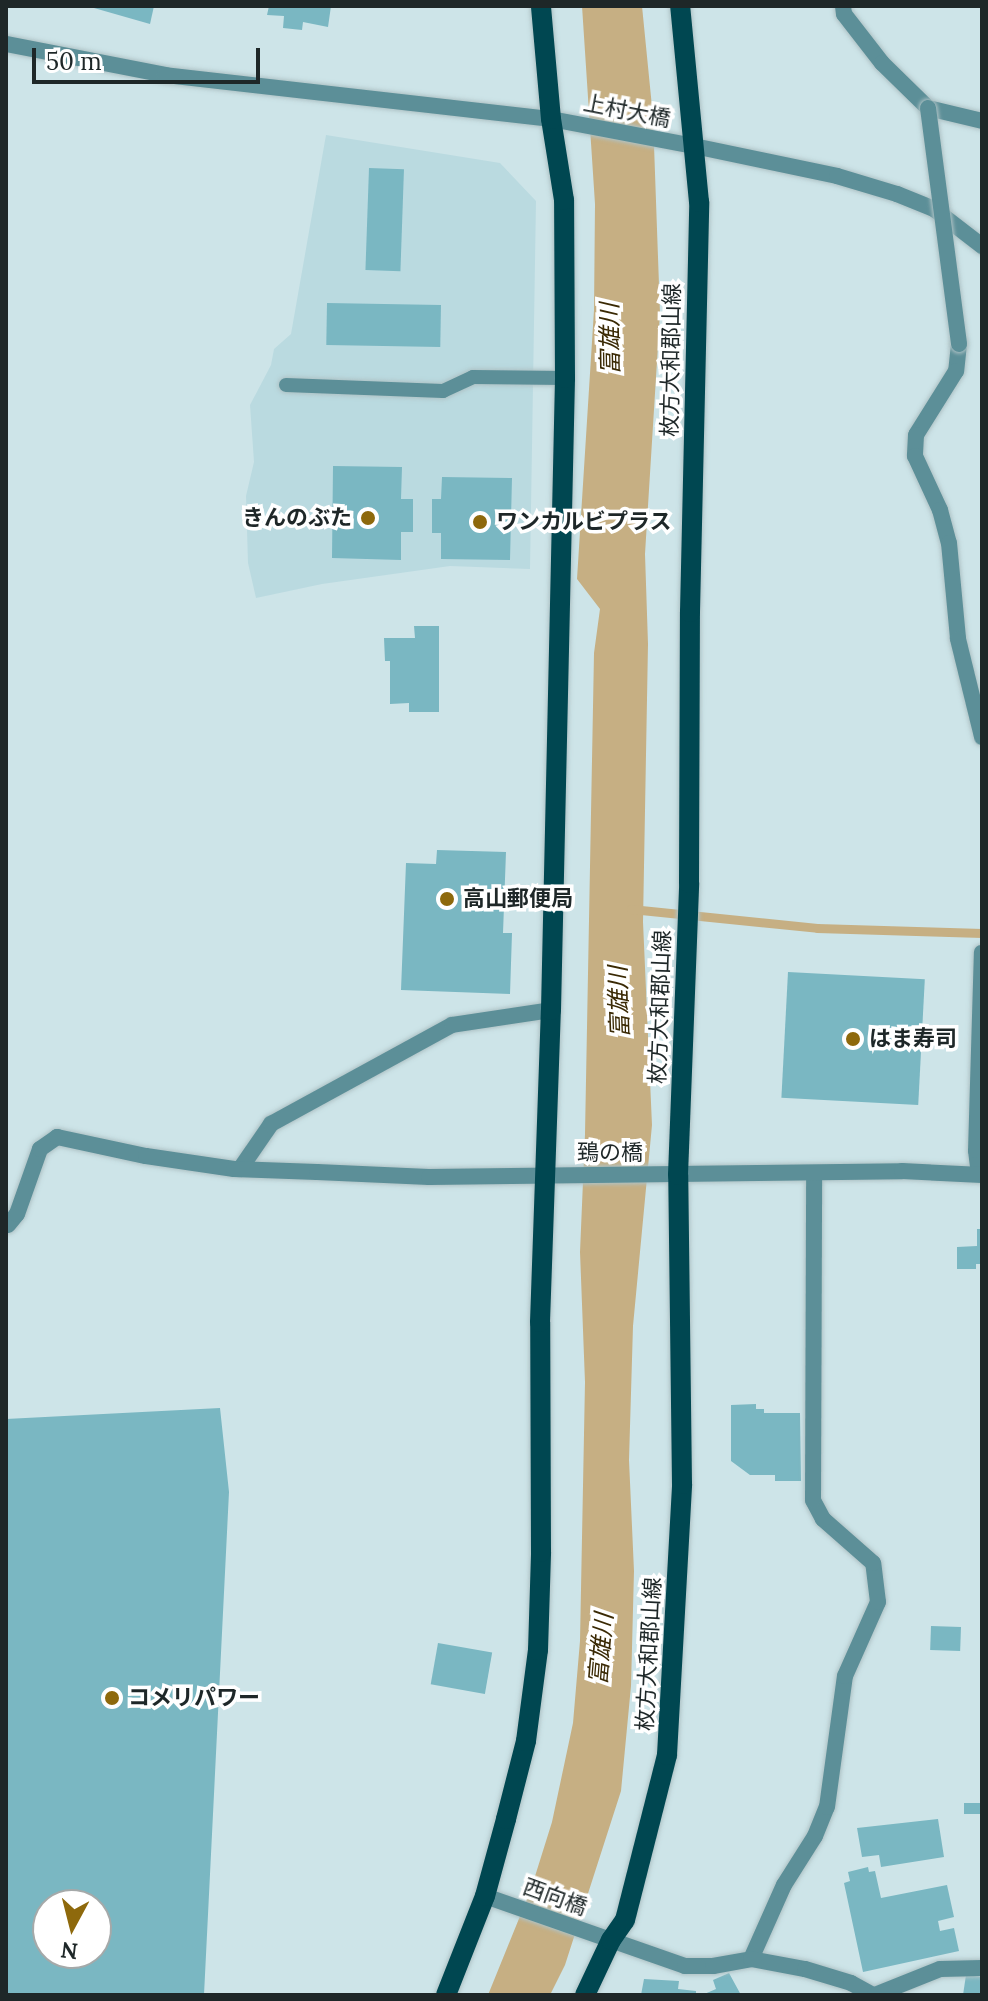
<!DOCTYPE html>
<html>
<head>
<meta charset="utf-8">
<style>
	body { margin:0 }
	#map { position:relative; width:988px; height:2001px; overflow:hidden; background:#cde4e8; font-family:Lora,"Noto Sans JP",serif }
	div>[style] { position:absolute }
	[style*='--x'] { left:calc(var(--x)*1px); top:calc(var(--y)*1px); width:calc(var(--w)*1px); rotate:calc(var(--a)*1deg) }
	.built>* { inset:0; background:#badae0 }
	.water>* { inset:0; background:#c6af83 }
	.stream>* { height:9px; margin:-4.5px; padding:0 4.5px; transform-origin:4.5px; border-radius:4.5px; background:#c6af83 }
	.building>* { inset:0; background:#7ab7c2; transform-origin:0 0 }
	.roads { filter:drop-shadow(0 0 2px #aec2c5) drop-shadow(0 0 2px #aec2c5) }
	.service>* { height:14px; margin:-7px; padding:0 7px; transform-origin:7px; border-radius:7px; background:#5c8f98 }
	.minor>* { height:16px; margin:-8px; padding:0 8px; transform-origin:8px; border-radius:8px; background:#5c8f98 }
	.tertiary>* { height:16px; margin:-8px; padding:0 8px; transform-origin:8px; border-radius:8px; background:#5c8f98 }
	.primary>* { height:20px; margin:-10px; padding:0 10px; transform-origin:10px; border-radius:10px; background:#004751 }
	.bridges { filter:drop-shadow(0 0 2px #aec2c5) drop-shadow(0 0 2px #aec2c5) }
	.minor-bridge>* { height:16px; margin:-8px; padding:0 8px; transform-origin:8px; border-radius:8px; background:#5c8f98 }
	.dots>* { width:22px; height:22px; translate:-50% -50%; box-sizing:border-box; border:4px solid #fff; border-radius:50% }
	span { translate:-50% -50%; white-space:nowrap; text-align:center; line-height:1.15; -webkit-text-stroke:7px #fff; paint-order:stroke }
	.street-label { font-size:22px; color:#1e2728 }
	.poi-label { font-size:22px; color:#1e2728; font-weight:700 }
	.right { translate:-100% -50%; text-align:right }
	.left { translate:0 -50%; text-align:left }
	.water-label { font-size:24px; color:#3a2904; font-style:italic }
	.frame { position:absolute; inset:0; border:8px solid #1e2728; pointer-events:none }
	.north { position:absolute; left:32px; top:1889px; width:80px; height:80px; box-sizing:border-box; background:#fff; border:2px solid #a5a9a9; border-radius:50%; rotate:187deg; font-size:22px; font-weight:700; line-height:32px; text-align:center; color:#1e2728 }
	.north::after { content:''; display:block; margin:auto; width:28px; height:36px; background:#8e690c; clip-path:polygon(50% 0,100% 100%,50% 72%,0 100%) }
	.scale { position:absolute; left:32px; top:48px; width:228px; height:36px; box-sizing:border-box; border:4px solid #1e2728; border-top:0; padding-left:10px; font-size:24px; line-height:28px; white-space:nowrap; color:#1e2728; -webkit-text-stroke:6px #fff; paint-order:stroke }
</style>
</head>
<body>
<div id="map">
	<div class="built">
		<div style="clip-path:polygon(326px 135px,500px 163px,536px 201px,530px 569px,450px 566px,322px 584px,256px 598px,248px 563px,246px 496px,254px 462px,250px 405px,271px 365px,274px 349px,291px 334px)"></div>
	</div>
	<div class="water">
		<div style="clip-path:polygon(582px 6px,642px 6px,653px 117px,660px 313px,645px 554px,648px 644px,643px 922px,652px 1125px,633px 1326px,629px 1460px,634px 1571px,631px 1686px,621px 1791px,565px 1965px,550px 1995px,488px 1995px,531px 1889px,552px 1822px,573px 1723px,580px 1641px,585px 1382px,580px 1252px,585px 1134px,594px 653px,600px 609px,577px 579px,594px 310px,595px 204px)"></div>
	</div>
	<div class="stream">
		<div style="--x:631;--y:909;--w:187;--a:5.8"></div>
		<div style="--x:817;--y:928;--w:165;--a:1.7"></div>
	</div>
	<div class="building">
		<div style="clip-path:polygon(87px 6px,154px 6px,150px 24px)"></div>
		<div style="clip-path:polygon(269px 6px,331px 6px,328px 27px,303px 22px,302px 30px,283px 28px,284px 16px,267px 15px)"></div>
		<div style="left:369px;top:168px;width:35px;height:102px;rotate:2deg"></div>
		<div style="left:327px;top:303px;width:114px;height:42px;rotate:1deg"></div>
		<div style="clip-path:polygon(333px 466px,402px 467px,401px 499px,413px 499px,413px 532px,401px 532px,401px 560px,332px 558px)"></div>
		<div style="clip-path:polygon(442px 477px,512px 478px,510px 560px,441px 559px,441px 533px,432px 533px,432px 499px,441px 499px)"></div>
		<div style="clip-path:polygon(414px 626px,439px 626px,439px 712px,409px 712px,409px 703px,390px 704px,390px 661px,385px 661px,384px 638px,415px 638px)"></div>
		<div style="clip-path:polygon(437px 850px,506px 852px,503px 933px,512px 933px,510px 994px,401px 990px,406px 863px,436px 864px)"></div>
		<div style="left:788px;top:972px;width:137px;height:126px;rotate:3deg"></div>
		<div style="clip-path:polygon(977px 1229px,982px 1229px,982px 1264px,976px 1264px,976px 1269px,957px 1269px,957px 1247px,977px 1246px)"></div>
		<div style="clip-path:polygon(756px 1404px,756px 1409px,764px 1409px,764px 1413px,800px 1413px,801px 1481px,775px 1481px,775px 1475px,750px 1475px,731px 1461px,731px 1405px)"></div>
		<div style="clip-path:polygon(evenodd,220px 1408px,229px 1492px,204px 1995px,6px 1995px,6px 1419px,220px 1408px,48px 1905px,96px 1905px,96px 1953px,48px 1953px,48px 1905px)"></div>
		<div style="left:931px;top:1626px;width:30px;height:24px;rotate:2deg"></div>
		<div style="left:438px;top:1643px;width:55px;height:42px;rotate:10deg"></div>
		<div style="left:982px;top:1803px;width:11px;height:18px;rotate:90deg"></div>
		<div style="clip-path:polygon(938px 1819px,944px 1857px,881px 1867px,879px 1855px,862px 1857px,857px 1828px)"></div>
		<div style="clip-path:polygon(868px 1867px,869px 1872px,875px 1871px,881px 1898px,947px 1885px,954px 1917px,938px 1921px,940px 1931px,954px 1928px,959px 1951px,863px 1972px,844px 1883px,850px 1881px,848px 1872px)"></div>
		<div style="clip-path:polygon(729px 1973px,741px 1995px,702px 1995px,716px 1989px,713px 1980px)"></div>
		<div style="clip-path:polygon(966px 1975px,982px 1977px,982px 1995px,963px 1995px)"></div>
		<div style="clip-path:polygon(644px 1979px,679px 1981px,678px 1989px,696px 1991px,696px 1995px,641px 1995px)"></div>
	</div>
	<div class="roads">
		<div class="service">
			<div style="--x:286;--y:385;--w:157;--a:2.2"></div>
			<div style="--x:443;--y:391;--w:33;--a:-25"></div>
			<div style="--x:473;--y:377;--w:92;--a:0.6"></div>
			<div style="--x:978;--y:1175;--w:24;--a:-97"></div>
			<div style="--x:975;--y:1151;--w:199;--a:-88.3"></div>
		</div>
		<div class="minor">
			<div style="--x:843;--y:6;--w:8;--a:83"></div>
			<div style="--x:844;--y:14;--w:62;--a:52.2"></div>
			<div style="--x:882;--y:63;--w:64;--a:44.4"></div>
			<div style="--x:928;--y:108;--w:56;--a:13.5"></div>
			<div style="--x:959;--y:344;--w:27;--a:96"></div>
			<div style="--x:956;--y:371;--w:75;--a:122"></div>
			<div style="--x:916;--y:435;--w:21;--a:93"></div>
			<div style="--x:915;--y:456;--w:60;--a:65.2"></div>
			<div style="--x:940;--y:510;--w:34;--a:75"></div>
			<div style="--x:949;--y:543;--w:96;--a:84.6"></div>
			<div style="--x:958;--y:639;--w:101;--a:76.2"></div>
			<div style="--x:240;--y:1169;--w:55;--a:-55.4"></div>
			<div style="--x:271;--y:1124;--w:206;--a:-28.7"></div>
			<div style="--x:452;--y:1025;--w:100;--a:-8.6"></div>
			<div style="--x:485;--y:1896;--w:212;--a:19.3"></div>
			<div style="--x:685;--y:1966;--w:28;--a:0"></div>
			<div style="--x:713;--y:1966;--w:39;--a:-10"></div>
			<div style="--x:751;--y:1959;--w:81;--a:-66"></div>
			<div style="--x:784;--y:1885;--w:58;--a:-57.7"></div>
			<div style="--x:815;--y:1836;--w:31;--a:-68"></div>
			<div style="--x:827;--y:1807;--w:132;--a:-82.2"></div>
			<div style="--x:845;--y:1676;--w:81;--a:-66"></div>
			<div style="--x:878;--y:1602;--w:39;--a:-97"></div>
			<div style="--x:873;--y:1563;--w:67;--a:-138.7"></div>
			<div style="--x:823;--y:1519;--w:21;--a:-118"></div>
			<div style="--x:813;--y:1500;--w:327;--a:-89.8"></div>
			<div style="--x:751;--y:1959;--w:55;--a:10.5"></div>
			<div style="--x:805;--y:1969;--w:48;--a:16.9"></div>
			<div style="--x:851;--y:1983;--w:25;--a:29"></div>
			<div style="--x:875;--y:1995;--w:70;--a:-21.8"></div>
			<div style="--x:940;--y:1969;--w:42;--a:-1.4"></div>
		</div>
		<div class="tertiary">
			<div style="--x:6;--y:44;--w:162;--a:11"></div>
			<div style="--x:165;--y:75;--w:388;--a:6.5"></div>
			<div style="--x:551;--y:119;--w:146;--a:10.7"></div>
			<div style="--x:694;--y:146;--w:146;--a:11.8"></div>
			<div style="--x:837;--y:176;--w:63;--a:16.7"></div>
			<div style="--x:897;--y:194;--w:40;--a:22"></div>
			<div style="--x:934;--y:209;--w:61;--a:37.6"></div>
			<div style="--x:8;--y:1225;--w:14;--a:-51"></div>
			<div style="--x:17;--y:1214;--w:69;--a:-70.5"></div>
			<div style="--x:40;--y:1149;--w:21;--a:-35"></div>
			<div style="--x:57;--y:1137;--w:91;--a:12.1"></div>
			<div style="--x:146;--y:1156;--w:89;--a:8.4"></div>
			<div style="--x:234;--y:1169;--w:83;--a:2.1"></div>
			<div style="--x:317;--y:1172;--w:112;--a:2.6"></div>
			<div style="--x:429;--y:1177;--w:473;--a:-0.7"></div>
			<div style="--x:902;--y:1171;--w:80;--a:2.9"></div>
		</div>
		<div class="primary">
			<div style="--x:446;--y:1995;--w:106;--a:-68.5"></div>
			<div style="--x:485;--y:1896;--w:80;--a:-74.7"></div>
			<div style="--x:506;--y:1819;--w:81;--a:-75.6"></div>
			<div style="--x:526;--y:1741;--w:92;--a:-82.5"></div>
			<div style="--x:538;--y:1650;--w:98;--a:-88.2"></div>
			<div style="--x:541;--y:1552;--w:230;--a:-90.2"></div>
			<div style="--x:540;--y:1322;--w:312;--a:-88"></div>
			<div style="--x:551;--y:1010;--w:632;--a:-88.73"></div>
			<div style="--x:565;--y:378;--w:178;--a:-90.3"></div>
			<div style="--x:564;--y:200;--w:82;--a:-99.1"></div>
			<div style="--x:551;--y:119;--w:113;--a:-95.1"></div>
			<div style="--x:585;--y:1995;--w:61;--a:-64.7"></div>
			<div style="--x:611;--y:1940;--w:24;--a:-55"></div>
			<div style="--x:625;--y:1920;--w:170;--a:-75.7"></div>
			<div style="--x:667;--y:1755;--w:271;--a:-86.8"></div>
			<div style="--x:682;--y:1484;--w:309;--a:-90.7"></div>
			<div style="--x:678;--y:1175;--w:292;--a:-87.8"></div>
			<div style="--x:689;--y:883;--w:271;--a:-89.8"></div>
			<div style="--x:690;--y:612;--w:410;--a:-88.7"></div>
			<div style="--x:699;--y:202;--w:197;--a:-95.5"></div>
		</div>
	</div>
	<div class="bridges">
		<div class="minor-bridge">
			<div style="--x:928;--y:108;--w:238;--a:82.5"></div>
		</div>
	</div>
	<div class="dots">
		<div style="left:368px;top:518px;background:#8e690c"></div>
		<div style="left:480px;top:522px;background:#8e690c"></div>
		<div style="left:447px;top:899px;background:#8e690c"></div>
		<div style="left:853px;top:1039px;background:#8e690c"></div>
		<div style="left:112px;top:1698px;background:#8e690c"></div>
	</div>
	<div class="street-label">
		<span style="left:627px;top:111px;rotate:11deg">上村大橋</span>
		<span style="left:671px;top:360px;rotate:-89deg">枚方大和郡山線</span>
		<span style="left:660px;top:1007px;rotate:-88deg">枚方大和郡山線</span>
		<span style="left:610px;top:1153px">鵄の橋</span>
		<span style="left:649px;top:1654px;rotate:-87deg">枚方大和郡山線</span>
		<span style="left:555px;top:1897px;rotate:20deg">西向橋</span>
	</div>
	<div class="poi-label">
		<span class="right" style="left:352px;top:518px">きんのぶた</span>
		<span class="left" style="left:496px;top:522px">ワンカルビプラス</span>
		<span class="left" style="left:463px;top:899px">高山郵便局</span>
		<span class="left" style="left:869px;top:1039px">はま寿司</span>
		<span class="left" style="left:128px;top:1698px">コメリパワー</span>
	</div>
	<div class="water-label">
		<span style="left:610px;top:339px;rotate:-91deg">富雄川</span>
		<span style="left:619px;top:1002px;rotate:-92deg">富雄川</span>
		<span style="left:601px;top:1649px;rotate:-85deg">富雄川</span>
	</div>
	<div class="frame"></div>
	<div class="north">N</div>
	<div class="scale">50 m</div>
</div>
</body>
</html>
